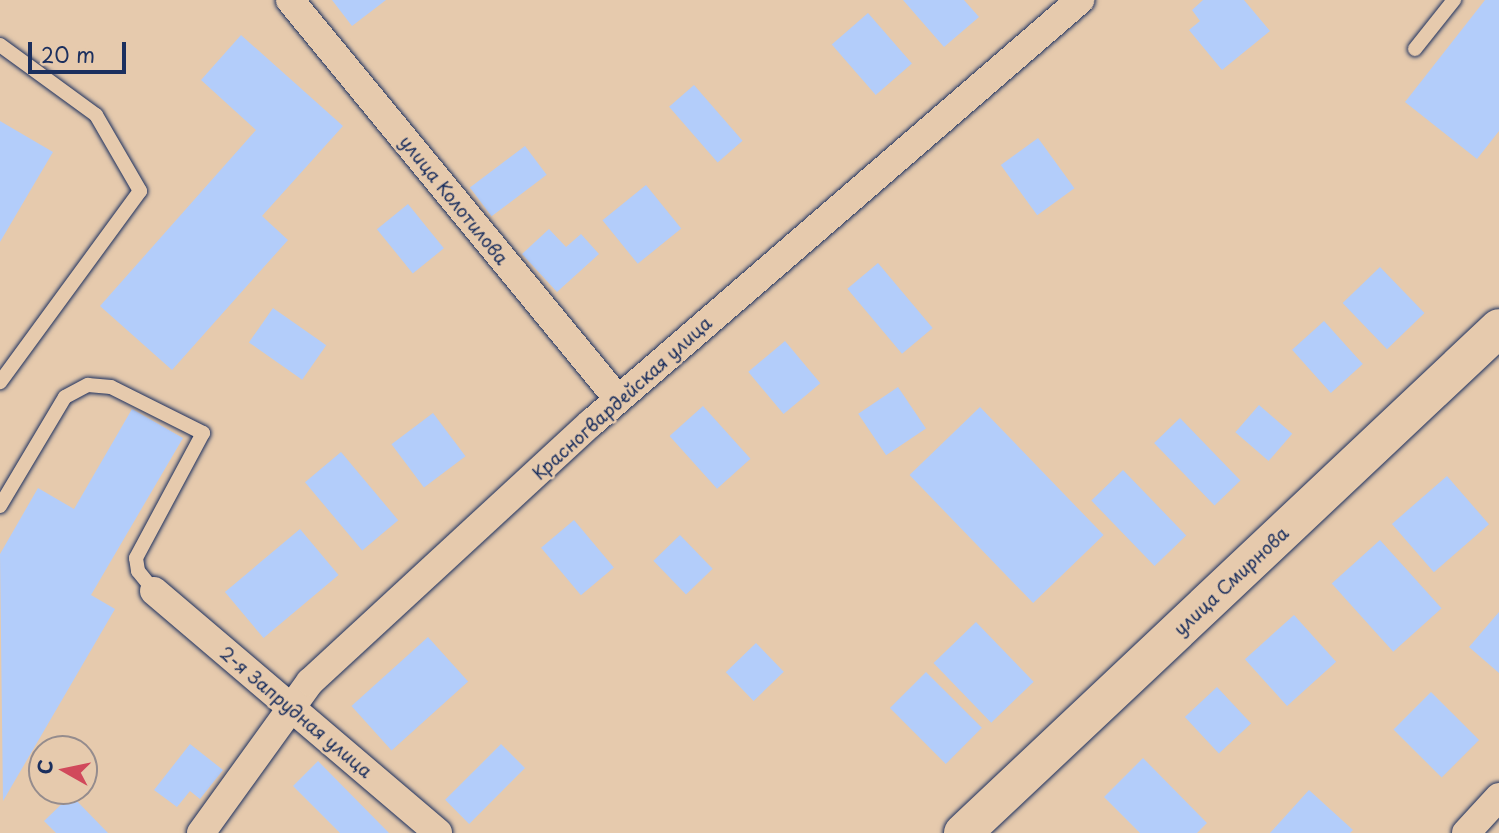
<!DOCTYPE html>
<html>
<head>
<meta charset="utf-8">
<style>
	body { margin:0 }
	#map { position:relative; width:1499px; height:833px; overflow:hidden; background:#e6caad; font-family:"Playpen Sans",sans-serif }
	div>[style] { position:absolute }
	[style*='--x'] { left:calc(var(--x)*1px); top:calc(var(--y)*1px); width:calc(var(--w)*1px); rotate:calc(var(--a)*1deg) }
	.building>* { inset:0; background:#b3cdfa; transform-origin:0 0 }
	.roads { filter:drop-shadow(0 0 2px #1b2f5e) drop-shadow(0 0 2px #1b2f5e) }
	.lane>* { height:14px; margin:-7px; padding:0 7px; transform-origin:7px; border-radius:7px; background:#e6caad }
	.street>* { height:28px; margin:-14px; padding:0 14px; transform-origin:14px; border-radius:14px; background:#e6caad }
	.secondary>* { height:38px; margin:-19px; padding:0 19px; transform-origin:19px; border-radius:19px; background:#e6caad }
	span { translate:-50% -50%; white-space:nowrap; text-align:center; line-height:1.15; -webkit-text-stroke:5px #e6caad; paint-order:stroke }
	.street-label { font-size:18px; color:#1b2f5e }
	.north { position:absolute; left:28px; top:735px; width:70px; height:70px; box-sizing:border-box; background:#e6caad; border:2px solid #958c8d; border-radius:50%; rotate:279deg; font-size:19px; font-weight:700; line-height:28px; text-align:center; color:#1b2f5e }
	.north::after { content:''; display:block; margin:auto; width:24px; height:32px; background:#d1495b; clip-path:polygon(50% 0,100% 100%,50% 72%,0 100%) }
	.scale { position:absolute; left:28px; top:42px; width:98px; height:32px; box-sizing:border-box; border:4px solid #1b2f5e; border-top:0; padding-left:9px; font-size:21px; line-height:24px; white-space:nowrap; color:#1b2f5e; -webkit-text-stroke:5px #e6caad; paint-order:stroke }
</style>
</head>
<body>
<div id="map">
	<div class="building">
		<div style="clip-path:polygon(332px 0,386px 0,352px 26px)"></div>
		<div style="clip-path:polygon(903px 0,964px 0,979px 17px,944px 47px)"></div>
		<div style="clip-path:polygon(1203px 0,1244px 0,1270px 31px,1222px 70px,1189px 30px,1200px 21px,1192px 10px)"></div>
		<div style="clip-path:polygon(1485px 0,1499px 0,1499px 131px,1477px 159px,1405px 102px)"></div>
		<div style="left:868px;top:13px;width:67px;height:48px;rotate:49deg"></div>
		<div style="clip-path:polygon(241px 35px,343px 126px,262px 216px,288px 240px,172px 370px,100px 306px,256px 130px,201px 80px)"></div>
		<div style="left:694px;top:85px;width:74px;height:33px;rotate:49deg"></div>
		<div style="clip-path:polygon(0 121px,53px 152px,0 242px)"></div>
		<div style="left:1038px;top:138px;width:62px;height:46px;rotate:54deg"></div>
		<div style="left:525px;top:146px;width:36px;height:69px;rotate:53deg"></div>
		<div style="left:646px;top:185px;width:56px;height:56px;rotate:51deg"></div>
		<div style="left:408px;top:204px;width:57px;height:40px;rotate:51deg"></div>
		<div style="clip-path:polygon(549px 229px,566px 247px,581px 234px,599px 254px,557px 292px,522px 254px)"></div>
		<div style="left:878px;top:263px;width:85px;height:40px;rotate:50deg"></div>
		<div style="left:1380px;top:267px;width:64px;height:52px;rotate:46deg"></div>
		<div style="left:273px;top:308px;width:65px;height:42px;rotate:35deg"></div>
		<div style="left:1324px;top:321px;width:58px;height:43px;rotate:48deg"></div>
		<div style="left:785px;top:341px;width:55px;height:48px;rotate:50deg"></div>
		<div style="left:898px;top:387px;width:50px;height:48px;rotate:56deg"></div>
		<div style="left:1259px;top:405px;width:44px;height:36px;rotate:41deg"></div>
		<div style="left:703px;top:406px;width:71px;height:45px;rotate:48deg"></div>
		<div style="left:980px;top:407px;width:178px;height:98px;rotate:46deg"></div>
		<div style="clip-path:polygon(132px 409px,183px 438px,91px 595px,115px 609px,3px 801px,0 554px,38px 488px,74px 509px)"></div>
		<div style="left:433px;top:413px;width:54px;height:52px;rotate:53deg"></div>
		<div style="left:1180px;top:418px;width:87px;height:36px;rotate:46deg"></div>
		<div style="left:341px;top:452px;width:89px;height:47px;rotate:50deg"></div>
		<div style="left:1123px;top:470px;width:91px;height:44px;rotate:46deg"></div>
		<div style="left:1447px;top:476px;width:64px;height:73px;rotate:49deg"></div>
		<div style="left:574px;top:520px;width:62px;height:43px;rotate:50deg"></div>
		<div style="left:300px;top:529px;width:60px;height:98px;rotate:50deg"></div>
		<div style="left:680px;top:535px;width:47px;height:37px;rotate:46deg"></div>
		<div style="left:1380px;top:540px;width:92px;height:65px;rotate:48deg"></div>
		<div style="clip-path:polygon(1499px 612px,1499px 673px,1469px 647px)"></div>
		<div style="left:1294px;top:615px;width:63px;height:66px;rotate:48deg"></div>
		<div style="left:976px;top:622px;width:83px;height:59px;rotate:46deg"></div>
		<div style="left:428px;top:637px;width:60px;height:103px;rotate:48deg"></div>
		<div style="left:756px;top:643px;width:40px;height:42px;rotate:46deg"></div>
		<div style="left:926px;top:672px;width:79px;height:51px;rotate:45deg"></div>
		<div style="left:1217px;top:687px;width:50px;height:44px;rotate:47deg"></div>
		<div style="left:1431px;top:692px;width:68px;height:53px;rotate:45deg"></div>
		<div style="clip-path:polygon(190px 744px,223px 770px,200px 799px,190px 791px,177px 807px,154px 790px)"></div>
		<div style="left:501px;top:744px;width:34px;height:79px;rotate:45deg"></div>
		<div style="clip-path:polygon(1143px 758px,1207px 823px,1197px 833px,1140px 833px,1104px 797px)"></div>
		<div style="clip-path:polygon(318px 761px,389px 833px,340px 833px,293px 786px)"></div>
		<div style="clip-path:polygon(1309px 790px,1353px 830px,1350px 833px,1270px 833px)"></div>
		<div style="clip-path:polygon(71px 795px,108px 833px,56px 833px,44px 821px)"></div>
	</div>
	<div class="roads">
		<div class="lane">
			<div style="--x:0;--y:45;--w:119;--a:36.1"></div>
			<div style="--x:96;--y:115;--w:88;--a:59.9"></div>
			<div style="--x:140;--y:191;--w:237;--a:126.2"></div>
			<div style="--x:1415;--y:49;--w:63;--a:-51.5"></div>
			<div style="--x:0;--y:506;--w:127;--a:-59.2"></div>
			<div style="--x:65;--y:397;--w:26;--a:-28"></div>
			<div style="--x:88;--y:385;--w:23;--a:5"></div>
			<div style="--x:111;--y:387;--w:103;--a:26.6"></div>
			<div style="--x:203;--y:433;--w:142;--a:118.2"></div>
			<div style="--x:136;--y:558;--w:13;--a:81"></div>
			<div style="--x:138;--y:571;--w:26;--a:51"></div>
		</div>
		<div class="street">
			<div style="--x:290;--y:0;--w:517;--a:50.58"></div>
			<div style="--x:154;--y:591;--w:373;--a:40.4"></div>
			<div style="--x:201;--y:833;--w:186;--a:-54.2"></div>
			<div style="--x:310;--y:682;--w:382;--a:-42.7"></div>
			<div style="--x:591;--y:423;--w:647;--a:-40.86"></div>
			<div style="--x:1466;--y:833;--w:49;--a:-47.5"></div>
		</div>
		<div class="secondary">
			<div style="--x:963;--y:833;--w:736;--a:-43.29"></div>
		</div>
	</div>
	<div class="street-label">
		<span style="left:454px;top:200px;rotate:51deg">улица Колотилова</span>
		<span style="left:622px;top:398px;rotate:-42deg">Красногвардейская улица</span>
		<span style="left:1231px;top:581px;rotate:-43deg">улица Смирнова</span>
		<span style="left:296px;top:712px;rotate:40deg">2-я Запрудная улица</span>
	</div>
	<div class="north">С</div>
	<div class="scale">20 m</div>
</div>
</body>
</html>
